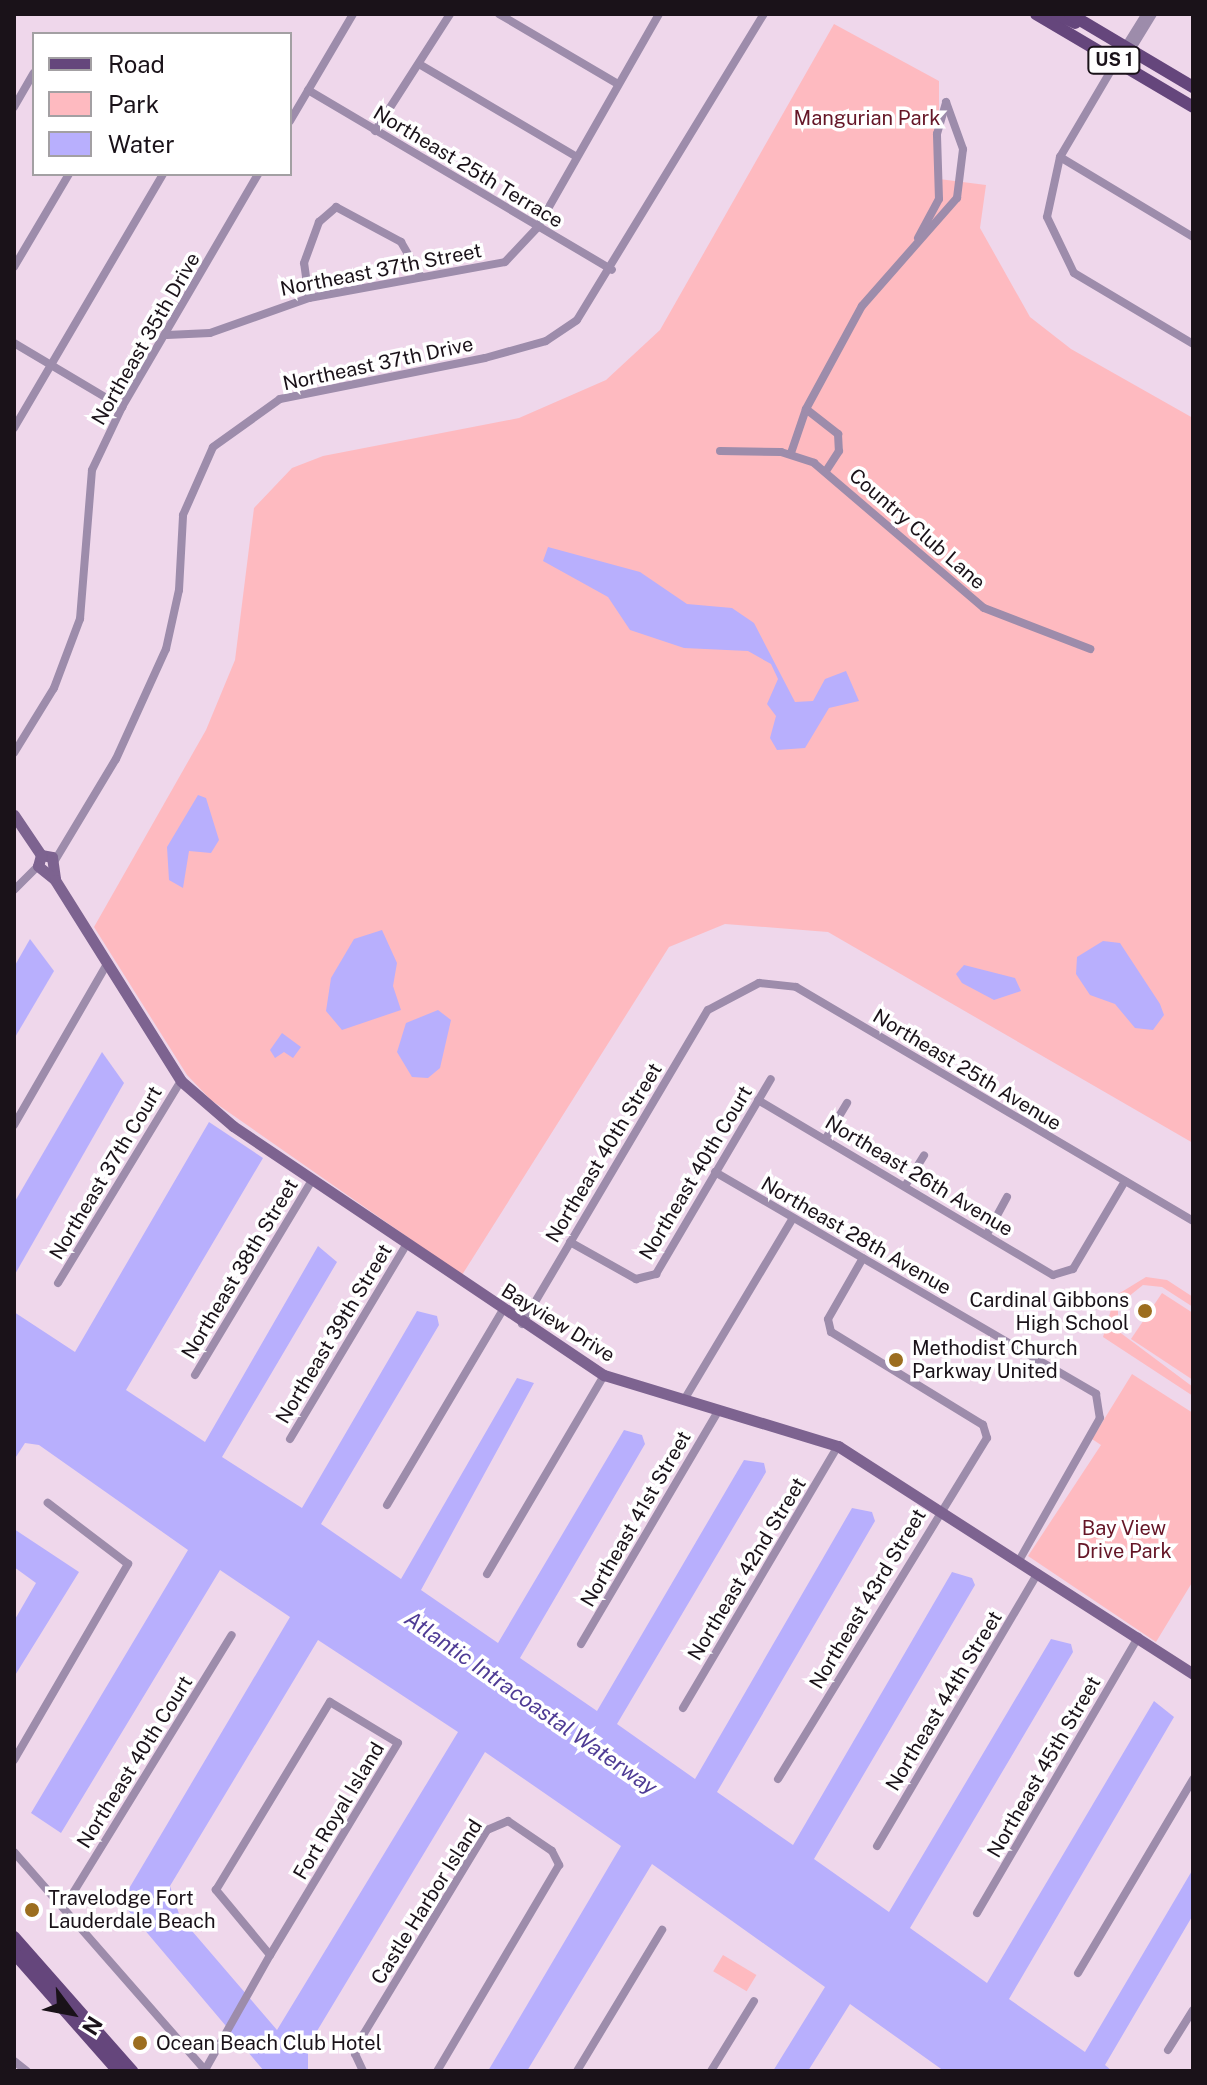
<!DOCTYPE html>
<html>
<head>
<meta charset="utf-8">
<style>
	body { margin:0 }
	#map { position:relative; width:1207px; height:2085px; overflow:hidden; background:#efd7eb; font-family:"Public Sans",sans-serif }
	div>[style] { position:absolute }
	[style*='--x'] { left:calc(var(--x)*1px); top:calc(var(--y)*1px); width:calc(var(--w)*1px); rotate:calc(var(--a)*1deg) }
	.green>* { inset:0; background:#febac0; transform-origin:0 0 }
	.water>* { inset:0; background:#b8affd }
	.street>* { height:8px; margin:-4px; padding:0 4px; transform-origin:4px; border-radius:4px; background:#9d8cab }
	.secondary>* { height:11px; margin:-5.5px; padding:0 5.5px; transform-origin:5.5px; border-radius:5.5px; background:#7d6390 }
	.primary>* { height:12px; margin:-6px; padding:0 6px; transform-origin:6px; border-radius:6px; background:#65467c }
	.dots>* { width:22px; height:22px; translate:-50% -50%; box-sizing:border-box; border:4px solid #fff; border-radius:50% }
	span { translate:-50% -50%; white-space:nowrap; text-align:center; line-height:1.15; -webkit-text-stroke:7px #fff; paint-order:stroke }
	.shield-label span { padding:2px 6px; background:#fff; border:2px solid; border-radius:6px; -webkit-text-stroke-width:0 }
	.shield-label { font-size:18px; color:#1a1219; font-weight:700 }
	.park-label { font-size:20px; color:#651627 }
	.street-label { font-size:20px; color:#1a1219 }
	.poi-label { font-size:20px; color:#1a1219 }
	.right { translate:-100% -50%; text-align:right }
	.left { translate:0 -50%; text-align:left }
	.water-label { font-size:22px; color:#4f3c95; font-style:italic }
	.frame { position:absolute; inset:0; border:16px solid #1a1219; pointer-events:none }
	.legend { position:absolute; left:32px; top:32px; width:260px; height:144px; box-sizing:border-box; background:#fff; border:2px solid #a3a0a3; margin:0; padding:10px 14px; list-style:none; font-size:24px; color:#1a1219 }
	.legend li { display:flex; align-items:center; gap:16px; height:40px }
	.legend b { width:40px; border:2px solid #a3a0a3 }
	.north { position:absolute; left:32px; top:1973px; width:80px; height:80px; -webkit-text-stroke:6px #fff; paint-order:stroke; rotate:122deg; font-size:22px; font-weight:700; line-height:32px; text-align:center; color:#1a1219 }
	.north::after { content:''; display:block; margin:auto; width:28px; height:36px; background:#1a1219; clip-path:polygon(50% 0,100% 100%,50% 72%,0 100%) }
</style>
</head>
<body>
<div id="map">
	<div class="green">
		<div style="clip-path:polygon(834px 24px,939px 81px,939px 179px,986px 185px,980px 228px,1030px 317px,1071px 349px,1193px 418px,1193px 1143px,828px 932px,725px 924px,669px 947px,462px 1275px,211px 1100px,187px 1075px,94px 927px,206px 730px,235px 660px,254px 508px,292px 468px,323px 456px,519px 418px,606px 380px,660px 330px)"></div>
		<div style="clip-path:polygon(1146px 1277px,1167px 1280px,1193px 1297px,1193px 1307px,1162px 1287px,1143px 1285px,1118px 1305px,1118px 1331px,1193px 1387px,1193px 1396px,1103px 1337px,1115px 1296px)"></div>
		<div style="clip-path:polygon(1162px 1293px,1193px 1313px,1193px 1380px,1131px 1339px)"></div>
		<div style="clip-path:polygon(1132px 1374px,1193px 1413px,1193px 1581px,1156px 1642px,1028px 1556px,1101px 1445px,1092px 1439px)"></div>
		<div style="left:723px;top:1955px;width:39px;height:19px;rotate:31deg"></div>
	</div>
	<div class="water">
		<div style="clip-path:polygon(548px 547px,640px 572px,687px 604px,732px 608px,754px 623px,795px 702px,813px 701px,825px 679px,846px 671px,859px 701px,829px 708px,805px 748px,777px 750px,770px 738px,776px 716px,767px 704px,778px 679px,771px 664px,748px 651px,684px 648px,630px 630px,608px 597px,543px 561px)"></div>
		<div style="clip-path:polygon(198px 795px,206px 798px,219px 840px,211px 853px,189px 851px,183px 888px,169px 880px,167px 847px)"></div>
		<div style="clip-path:polygon(382px 930px,397px 963px,393px 986px,401px 1010px,342px 1030px,326px 1011px,331px 978px,354px 939px)"></div>
		<div style="clip-path:polygon(30px 939px,54px 971px,14px 1039px,14px 967px)"></div>
		<div style="clip-path:polygon(1103px 941px,1120px 943px,1160px 1004px,1164px 1015px,1153px 1030px,1135px 1028px,1115px 1004px,1090px 995px,1076px 974px,1077px 957px)"></div>
		<div style="clip-path:polygon(964px 965px,1015px 978px,1021px 991px,994px 1000px,962px 983px,956px 974px)"></div>
		<div style="clip-path:polygon(438px 1010px,451px 1020px,440px 1068px,428px 1078px,412px 1077px,397px 1052px,406px 1023px)"></div>
		<div style="clip-path:polygon(282px 1033px,301px 1047px,293px 1058px,284px 1052px,275px 1058px,270px 1050px)"></div>
		<div style="clip-path:polygon(102px 1052px,124px 1083px,14px 1276px,14px 1203px)"></div>
		<div style="clip-path:polygon(evenodd,209px 1122px,263px 1158px,126px 1390px,205px 1442px,318px 1246px,337px 1262px,222px 1457px,302px 1508px,417px 1311px,437px 1316px,439px 1325px,321px 1524px,401px 1579px,517px 1378px,534px 1383px,421px 1590px,498px 1643px,624px 1430px,642px 1435px,645px 1444px,520px 1658px,597px 1711px,744px 1460px,764px 1463px,766px 1472px,617px 1724px,695px 1779px,852px 1508px,872px 1512px,875px 1521px,717px 1792px,793px 1845px,952px 1572px,972px 1578px,975px 1585px,814px 1859px,889px 1912px,1051px 1639px,1071px 1644px,1073px 1652px,910px 1928px,987px 1983px,1154px 1701px,1174px 1717px,1009px 1999px,1085px 2052px,1193px 1869px,1193px 1915px,1105px 2065px,1112px 2071px,944px 2071px,850px 2004px,808px 2071px,773px 2071px,825px 1987px,652px 1864px,527px 2071px,488px 2071px,621px 1846px,485px 1752px,308px 2046px,308px 2071px,264px 2071px,121px 1902px,290px 1617px,220px 1570px,61px 1833px,31px 1813px,188px 1550px,39px 1445px,25px 1443px,14px 1460px,14px 1312px,75px 1352px,209px 1122px,318px 1640px,458px 1732px,277px 2030px,180px 1917px,170px 1886px,318px 1640px)"></div>
		<div style="clip-path:polygon(14px 1529px,79px 1572px,14px 1677px,14px 1621px,36px 1583px,14px 1567px)"></div>
	</div>
	<div class="street">
		<div style="--x:499;--y:14;--w:138;--a:30.5"></div>
		<div style="--x:1125;--y:47;--w:39;--a:-58"></div>
		<div style="--x:1131;--y:50;--w:42;--a:-58.6"></div>
		<div style="--x:1116;--y:62;--w:110;--a:120.5"></div>
		<div style="--x:1060;--y:157;--w:61;--a:102.2"></div>
		<div style="--x:1047;--y:217;--w:62;--a:64.3"></div>
		<div style="--x:1074;--y:273;--w:139;--a:30.8"></div>
		<div style="--x:419;--y:64;--w:183;--a:30.5"></div>
		<div style="--x:308;--y:90;--w:353;--a:30.6"></div>
		<div style="--x:14;--y:107;--w:39;--a:-60"></div>
		<div style="--x:290;--y:121;--w:124;--a:-59.5"></div>
		<div style="--x:375;--y:131;--w:139;--a:-57.3"></div>
		<div style="--x:1060;--y:157;--w:155;--a:31"></div>
		<div style="--x:918;--y:238;--w:44;--a:-61.7"></div>
		<div style="--x:939;--y:199;--w:65;--a:-91.8"></div>
		<div style="--x:937;--y:134;--w:33;--a:-74"></div>
		<div style="--x:14;--y:267;--w:108;--a:-59.4"></div>
		<div style="--x:309;--y:298;--w:35;--a:-98"></div>
		<div style="--x:304;--y:263;--w:44;--a:-69.9"></div>
		<div style="--x:319;--y:222;--w:23;--a:-41"></div>
		<div style="--x:336;--y:207;--w:74;--a:28.3"></div>
		<div style="--x:401;--y:242;--w:38;--a:60"></div>
		<div style="--x:167;--y:335;--w:43;--a:-2.7"></div>
		<div style="--x:210;--y:333;--w:105;--a:-19.5"></div>
		<div style="--x:309;--y:298;--w:199;--a:-10.4"></div>
		<div style="--x:505;--y:262;--w:47;--a:-46.7"></div>
		<div style="--x:537;--y:228;--w:246;--a:-60.3"></div>
		<div style="--x:14;--y:343;--w:126;--a:30.7"></div>
		<div style="--x:806;--y:409;--w:41;--a:38"></div>
		<div style="--x:838;--y:434;--w:17;--a:87"></div>
		<div style="--x:839;--y:451;--w:24;--a:123"></div>
		<div style="--x:14;--y:428;--w:294;--a:-59.6"></div>
		<div style="--x:720;--y:451;--w:61;--a:0.9"></div>
		<div style="--x:781;--y:452;--w:35;--a:18"></div>
		<div style="--x:814;--y:463;--w:223;--a:40.5"></div>
		<div style="--x:984;--y:608;--w:114;--a:21.1"></div>
		<div style="--x:791;--y:453;--w:46;--a:-71.2"></div>
		<div style="--x:806;--y:409;--w:117;--a:-61.5"></div>
		<div style="--x:862;--y:306;--w:144;--a:-48.7"></div>
		<div style="--x:957;--y:198;--w:49;--a:-83"></div>
		<div style="--x:963;--y:149;--w:50;--a:-109.9"></div>
		<div style="--x:14;--y:753;--w:76;--a:-58.4"></div>
		<div style="--x:54;--y:688;--w:74;--a:-69.4"></div>
		<div style="--x:80;--y:619;--w:149;--a:-85.4"></div>
		<div style="--x:92;--y:470;--w:70;--a:-64.5"></div>
		<div style="--x:122;--y:407;--w:270;--a:-59.7"></div>
		<div style="--x:54;--y:862;--w:120;--a:-59"></div>
		<div style="--x:116;--y:759;--w:121;--a:-65.6"></div>
		<div style="--x:166;--y:649;--w:60;--a:-77.6"></div>
		<div style="--x:179;--y:590;--w:75;--a:-86.9"></div>
		<div style="--x:183;--y:515;--w:74;--a:-66.2"></div>
		<div style="--x:213;--y:447;--w:82;--a:-35.6"></div>
		<div style="--x:280;--y:399;--w:209;--a:-11.3"></div>
		<div style="--x:485;--y:358;--w:63;--a:-15.6"></div>
		<div style="--x:546;--y:341;--w:37;--a:-34"></div>
		<div style="--x:577;--y:320;--w:359;--a:-58.6"></div>
		<div style="--x:14;--y:890;--w:34;--a:-45"></div>
		<div style="--x:758;--y:1100;--w:343;--a:30.7"></div>
		<div style="--x:1053;--y:1275;--w:21;--a:-17"></div>
		<div style="--x:1073;--y:1269;--w:102;--a:-59.4"></div>
		<div style="--x:14;--y:1125;--w:186;--a:-60"></div>
		<div style="--x:826;--y:1138;--w:41;--a:-59"></div>
		<div style="--x:715;--y:1172;--w:441;--a:30.2"></div>
		<div style="--x:1096;--y:1394;--w:24;--a:81"></div>
		<div style="--x:1100;--y:1418;--w:162;--a:119.6"></div>
		<div style="--x:905;--y:1186;--w:36;--a:-58"></div>
		<div style="--x:987;--y:1234;--w:42;--a:-61.6"></div>
		<div style="--x:570;--y:1242;--w:76;--a:29.3"></div>
		<div style="--x:636;--y:1279;--w:21;--a:-14"></div>
		<div style="--x:656;--y:1274;--w:226;--a:-59.5"></div>
		<div style="--x:58;--y:1283;--w:237;--a:-58.7"></div>
		<div style="--x:522;--y:1324;--w:365;--a:-59.4"></div>
		<div style="--x:708;--y:1010;--w:58;--a:-27.9"></div>
		<div style="--x:759;--y:983;--w:37;--a:6"></div>
		<div style="--x:796;--y:987;--w:461;--a:30.5"></div>
		<div style="--x:195;--y:1375;--w:227;--a:-59"></div>
		<div style="--x:684;--y:1400;--w:212;--a:-59.1"></div>
		<div style="--x:290;--y:1439;--w:226;--a:-59.1"></div>
		<div style="--x:387;--y:1505;--w:226;--a:-59.3"></div>
		<div style="--x:487;--y:1574;--w:231;--a:-59.5"></div>
		<div style="--x:581;--y:1644;--w:272;--a:-59.5"></div>
		<div style="--x:330;--y:1702;--w:79;--a:31.1"></div>
		<div style="--x:398;--y:1743;--w:248;--a:121.1"></div>
		<div style="--x:270;--y:1955;--w:85;--a:-129.7"></div>
		<div style="--x:216;--y:1890;--w:220;--a:-58.8"></div>
		<div style="--x:683;--y:1708;--w:304;--a:-59.4"></div>
		<div style="--x:14;--y:1760;--w:227;--a:-59.8"></div>
		<div style="--x:128;--y:1564;--w:101;--a:-142.7"></div>
		<div style="--x:778;--y:1779;--w:400;--a:-58.5"></div>
		<div style="--x:987;--y:1438;--w:14;--a:-107"></div>
		<div style="--x:983;--y:1425;--w:178;--a:-148.5"></div>
		<div style="--x:831;--y:1332;--w:13;--a:-103"></div>
		<div style="--x:828;--y:1319;--w:70;--a:-60.2"></div>
		<div style="--x:877;--y:1846;--w:317;--a:-59.5"></div>
		<div style="--x:14;--y:1852;--w:291;--a:48.8"></div>
		<div style="--x:65;--y:1906;--w:318;--a:-58.4"></div>
		<div style="--x:977;--y:1913;--w:320;--a:-59.7"></div>
		<div style="--x:1078;--y:1973;--w:226;--a:-59.3"></div>
		<div style="--x:1168;--y:2050;--w:47;--a:-58"></div>
		<div style="--x:14;--y:2061;--w:16;--a:38"></div>
		<div style="--x:205;--y:2070;--w:132;--a:-60.5"></div>
		<div style="--x:363;--y:2071;--w:19;--a:-115"></div>
		<div style="--x:355;--y:2054;--w:21;--a:-67"></div>
		<div style="--x:363;--y:2035;--w:240;--a:-58.8"></div>
		<div style="--x:487;--y:1830;--w:23;--a:-23"></div>
		<div style="--x:508;--y:1821;--w:53;--a:34.3"></div>
		<div style="--x:552;--y:1851;--w:16;--a:63"></div>
		<div style="--x:559;--y:1865;--w:239;--a:120.6"></div>
		<div style="--x:577;--y:2071;--w:165;--a:-58.9"></div>
		<div style="--x:711;--y:2071;--w:82;--a:-58.4"></div>
	</div>
	<div class="secondary">
		<div style="--x:14;--y:815;--w:48;--a:56"></div>
		<div style="--x:41;--y:855;--w:11;--a:10"></div>
		<div style="--x:52;--y:857;--w:22;--a:82"></div>
		<div style="--x:41;--y:855;--w:11;--a:105"></div>
		<div style="--x:38;--y:866;--w:22;--a:39"></div>
		<div style="--x:55;--y:880;--w:237;--a:57.9"></div>
		<div style="--x:181;--y:1081;--w:69;--a:40.9"></div>
		<div style="--x:233;--y:1126;--w:447;--a:33.9"></div>
		<div style="--x:604;--y:1375;--w:245;--a:16.9"></div>
		<div style="--x:838;--y:1446;--w:422;--a:32.7"></div>
	</div>
	<div class="primary">
		<div style="--x:1036;--y:14;--w:182;--a:30.6"></div>
		<div style="--x:1056;--y:14;--w:21;--a:25"></div>
		<div style="--x:1070;--y:14;--w:143;--a:30.7"></div>
		<div style="--x:14;--y:1937;--w:179;--a:48.6"></div>
		<div style="--x:14;--y:1953;--w:157;--a:48.6"></div>
	</div>
	<div class="dots">
		<div style="left:1145px;top:1311px;background:#9c6e1f"></div>
		<div style="left:896px;top:1360px;background:#9c6e1f"></div>
		<div style="left:32px;top:1910px;background:#9c6e1f"></div>
		<div style="left:140px;top:2043px;background:#9c6e1f"></div>
	</div>
	<div class="shield-label">
		<span style="left:1114px;top:60px">US 1</span>
	</div>
	<div class="park-label">
		<span style="left:867px;top:118px">Mangurian Park</span>
		<span style="left:1124px;top:1540px">Bay View<br>Drive Park</span>
	</div>
	<div class="street-label">
		<span style="left:468px;top:167px;rotate:31deg">Northeast 25th Terrace</span>
		<span style="left:381px;top:270px;rotate:-11deg">Northeast 37th Street</span>
		<span style="left:146px;top:339px;rotate:-60deg">Northeast 35th Drive</span>
		<span style="left:378px;top:364px;rotate:-12deg">Northeast 37th Drive</span>
		<span style="left:917px;top:529px;rotate:41deg">Country Club Lane</span>
		<span style="left:967px;top:1070px;rotate:31deg">Northeast 25th Avenue</span>
		<span style="left:604px;top:1153px;rotate:-59deg">Northeast 40th Street</span>
		<span style="left:106px;top:1173px;rotate:-59deg">Northeast 37th Court</span>
		<span style="left:696px;top:1173px;rotate:-59deg">Northeast 40th Court</span>
		<span style="left:919px;top:1176px;rotate:31deg">Northeast 26th Avenue</span>
		<span style="left:856px;top:1236px;rotate:30deg">Northeast 28th Avenue</span>
		<span style="left:240px;top:1269px;rotate:-59deg">Northeast 38th Street</span>
		<span style="left:558px;top:1323px;rotate:32deg">Bayview Drive</span>
		<span style="left:334px;top:1334px;rotate:-59deg">Northeast 39th Street</span>
		<span style="left:636px;top:1519px;rotate:-60deg">Northeast 41st Street</span>
		<span style="left:747px;top:1569px;rotate:-59deg">Northeast 42nd Street</span>
		<span style="left:868px;top:1599px;rotate:-59deg">Northeast 43rd Street</span>
		<span style="left:944px;top:1701px;rotate:-59deg">Northeast 44th Street</span>
		<span style="left:135px;top:1762px;rotate:-58deg">Northeast 40th Court</span>
		<span style="left:1044px;top:1767px;rotate:-60deg">Northeast 45th Street</span>
		<span style="left:339px;top:1811px;rotate:-59deg">Fort Royal Island</span>
		<span style="left:427px;top:1902px;rotate:-58deg">Castle Harbor Island</span>
	</div>
	<div class="poi-label">
		<span class="right" style="left:1129px;top:1312px">Cardinal Gibbons<br>High School</span>
		<span class="left" style="left:912px;top:1360px">Methodist Church<br>Parkway United</span>
		<span class="left" style="left:48px;top:1910px">Travelodge Fort<br>Lauderdale Beach</span>
		<span class="left" style="left:156px;top:2043px">Ocean Beach Club Hotel</span>
	</div>
	<div class="water-label">
		<span style="left:531px;top:1703px;rotate:35deg">Atlantic Intracoastal Waterway</span>
	</div>
	<div class="frame"></div>
	<ul class="legend">
	<li><b style="height:10px;background:#65467c"></b>Road</li>
	<li><b style="height:22px;background:#febac0"></b>Park</li>
	<li><b style="height:22px;background:#b8affd"></b>Water</li>
	</ul>
	<div class="north">N</div>
</div>
</body>
</html>
